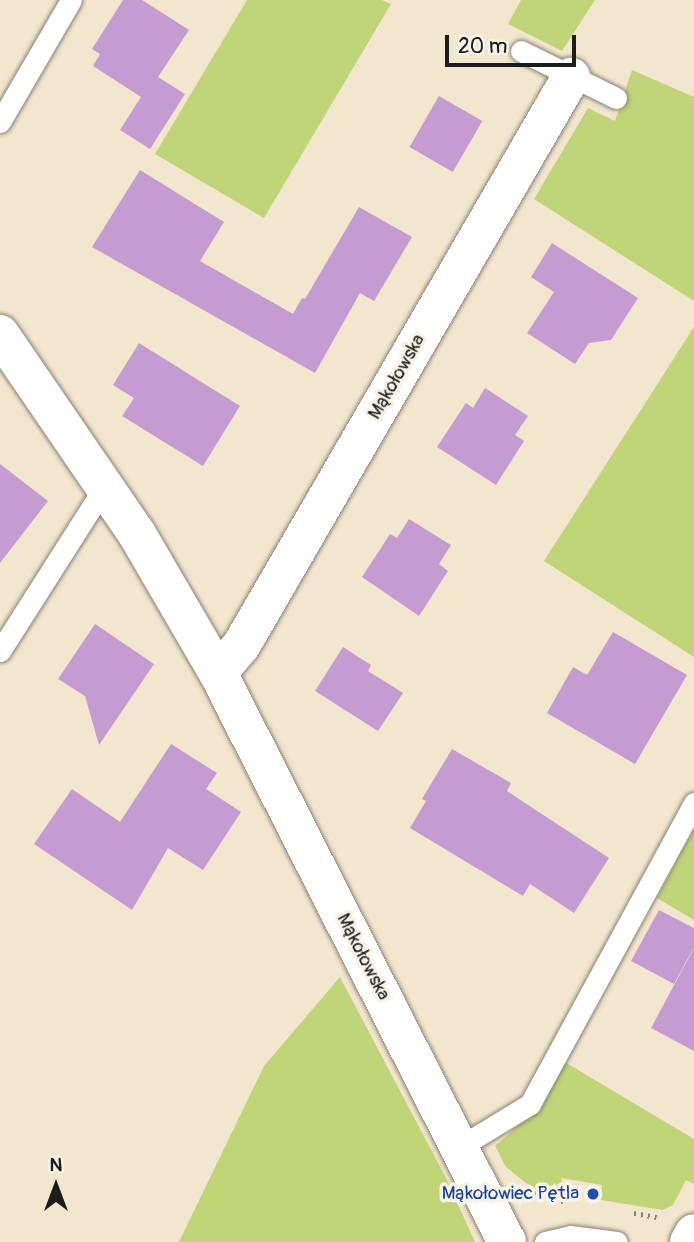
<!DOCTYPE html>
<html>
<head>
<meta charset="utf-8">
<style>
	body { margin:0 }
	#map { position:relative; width:694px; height:1242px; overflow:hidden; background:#f3e6ce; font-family:Pangolin,sans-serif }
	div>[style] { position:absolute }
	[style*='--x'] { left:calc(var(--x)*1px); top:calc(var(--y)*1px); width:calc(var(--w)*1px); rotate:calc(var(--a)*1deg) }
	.green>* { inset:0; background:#c0d478 }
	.building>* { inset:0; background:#c49cd2; transform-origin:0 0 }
	.path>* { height:4.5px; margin-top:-2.25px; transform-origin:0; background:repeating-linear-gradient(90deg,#888175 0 2px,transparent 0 7px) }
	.roads { filter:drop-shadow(0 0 2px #888175) drop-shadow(0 0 2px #888175) }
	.lane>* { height:21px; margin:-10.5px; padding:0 10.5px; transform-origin:10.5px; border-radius:10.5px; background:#fff }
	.street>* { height:38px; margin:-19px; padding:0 19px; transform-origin:19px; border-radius:19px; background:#fff }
	.secondary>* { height:38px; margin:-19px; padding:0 19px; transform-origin:19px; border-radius:19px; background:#fff }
	.dots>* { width:19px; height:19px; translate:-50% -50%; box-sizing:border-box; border:4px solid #f7f3e8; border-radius:50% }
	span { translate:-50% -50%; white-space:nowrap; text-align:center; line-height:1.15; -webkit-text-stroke:7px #f7f3e8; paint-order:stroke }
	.street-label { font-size:19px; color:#1c1c1c }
	.transit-label { font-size:19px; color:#164399 }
	.right { translate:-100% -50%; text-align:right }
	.north { position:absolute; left:21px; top:1151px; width:70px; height:70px; -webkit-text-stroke:5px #f7f3e8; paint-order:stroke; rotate:0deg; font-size:19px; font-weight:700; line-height:28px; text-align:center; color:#1c1c1c }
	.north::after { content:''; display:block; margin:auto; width:24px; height:32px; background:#1c1c1c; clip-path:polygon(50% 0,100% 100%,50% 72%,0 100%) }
	.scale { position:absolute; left:445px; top:35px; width:131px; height:32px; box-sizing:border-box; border:4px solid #1c1c1c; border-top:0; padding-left:9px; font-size:21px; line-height:24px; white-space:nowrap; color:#1c1c1c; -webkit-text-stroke:5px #f7f3e8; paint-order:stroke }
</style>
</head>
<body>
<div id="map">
	<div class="green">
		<div style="clip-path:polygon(247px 0,382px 0,391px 4px,264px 218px,155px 154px)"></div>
		<div style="clip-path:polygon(521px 0,595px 0,562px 51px,508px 24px)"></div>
		<div style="clip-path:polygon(632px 70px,694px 97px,694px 301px,534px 199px,588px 108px,615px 121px)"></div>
		<div style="clip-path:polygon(694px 327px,694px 657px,544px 561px)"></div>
		<div style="clip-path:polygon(694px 829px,694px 920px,657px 898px)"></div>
		<div style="clip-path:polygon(340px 977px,446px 1178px,475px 1242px,179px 1242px,264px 1066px)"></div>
		<div style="clip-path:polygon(563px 1061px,694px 1139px,694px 1184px,686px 1180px,673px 1205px,663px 1210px,601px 1200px,602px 1185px,562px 1178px,560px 1193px,542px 1191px,526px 1183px,506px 1167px,495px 1146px,530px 1115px)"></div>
	</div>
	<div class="building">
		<div style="clip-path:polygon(123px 0,142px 0,189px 30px,158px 77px,185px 94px,150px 149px,120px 130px,141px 97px,93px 66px,100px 54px,92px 49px)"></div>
		<div style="left:439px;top:96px;width:50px;height:59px;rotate:30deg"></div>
		<div style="clip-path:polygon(140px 170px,224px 222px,200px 261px,293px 314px,302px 298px,305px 299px,359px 207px,412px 237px,374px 301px,360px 293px,315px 373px,92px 247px)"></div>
		<div style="clip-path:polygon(552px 243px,638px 298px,611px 340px,589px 343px,575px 364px,527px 333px,554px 292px,531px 277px)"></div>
		<div style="clip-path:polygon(139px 343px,240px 406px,203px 466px,122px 416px,134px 398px,113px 385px)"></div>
		<div style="clip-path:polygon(485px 388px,528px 416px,515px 435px,524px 441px,496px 485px,437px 447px,466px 403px,473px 408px)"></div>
		<div style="clip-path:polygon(0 464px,48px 501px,0 563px)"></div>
		<div style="clip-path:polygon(409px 519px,451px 545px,439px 564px,448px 571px,419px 616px,362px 577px,390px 534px,397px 538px)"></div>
		<div style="clip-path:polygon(95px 624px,154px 664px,99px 745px,85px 696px,58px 679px)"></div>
		<div style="clip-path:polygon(613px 632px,687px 675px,635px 764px,547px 713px,573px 667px,587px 675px)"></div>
		<div style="clip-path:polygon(343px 647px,371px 665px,368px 671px,403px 693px,378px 731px,315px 691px)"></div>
		<div style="clip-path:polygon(171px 744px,217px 773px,206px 789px,241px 812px,203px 870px,168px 848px,132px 910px,34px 844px,72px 789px,120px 822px)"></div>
		<div style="clip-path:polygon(452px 749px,511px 783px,507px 791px,609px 858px,574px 913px,530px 884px,523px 896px,410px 828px,426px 801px,422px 799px)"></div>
		<div style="clip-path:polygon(659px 910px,694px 928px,694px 947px,674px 984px,631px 961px)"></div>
		<div style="clip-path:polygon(694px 948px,694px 1051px,651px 1028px)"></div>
	</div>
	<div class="path">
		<div style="--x:528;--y:1191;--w:37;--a:16"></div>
		<div style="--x:634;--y:1213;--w:23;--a:10"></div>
	</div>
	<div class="roads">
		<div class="lane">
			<div style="--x:521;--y:51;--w:106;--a:26.3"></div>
			<div style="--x:0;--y:122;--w:141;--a:-59.8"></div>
			<div style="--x:0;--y:651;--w:196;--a:-57.5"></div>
			<div style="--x:461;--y:1146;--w:81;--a:-31.3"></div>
			<div style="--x:530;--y:1104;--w:343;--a:-61.4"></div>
			<div style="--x:545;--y:1242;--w:26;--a:-13"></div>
			<div style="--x:570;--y:1236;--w:47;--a:7.3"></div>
		</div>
		<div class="street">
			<div style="--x:218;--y:673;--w:35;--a:-50"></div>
			<div style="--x:241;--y:646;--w:658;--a:-59.89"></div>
			<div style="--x:689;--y:1242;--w:10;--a:-61"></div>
		</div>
		<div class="secondary">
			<div style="--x:0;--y:334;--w:242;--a:55.6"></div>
			<div style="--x:137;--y:534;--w:161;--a:59.8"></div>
			<div style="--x:218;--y:673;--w:638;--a:63.07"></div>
		</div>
	</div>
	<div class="dots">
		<div style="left:593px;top:1194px;background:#1a4fb4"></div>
	</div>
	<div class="street-label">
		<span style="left:397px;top:377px;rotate:-60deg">Mąkołowska</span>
		<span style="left:363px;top:957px;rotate:63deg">Mąkołowska</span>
	</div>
	<div class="transit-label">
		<span class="right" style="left:579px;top:1194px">Mąkołowiec Pętla</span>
	</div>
	<div class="north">N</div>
	<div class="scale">20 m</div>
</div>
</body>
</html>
